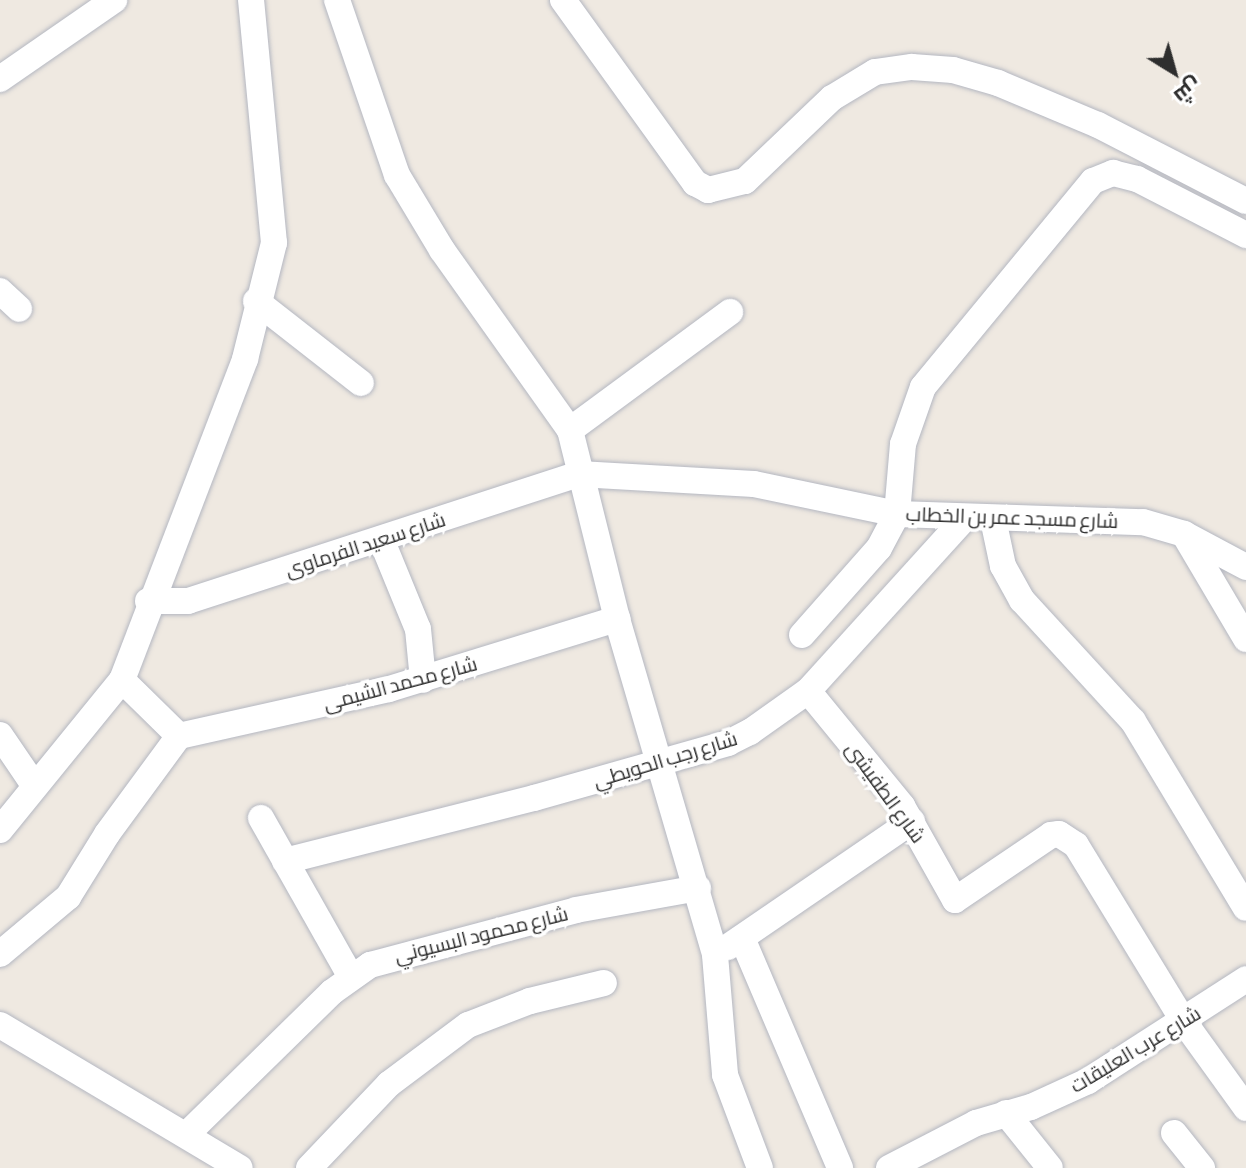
<!DOCTYPE html>
<html>
<head>
<meta charset="utf-8">
<style>
	body { margin:0 }
	#map { position:relative; width:1246px; height:1168px; overflow:hidden; background:#efe9e1; font-family:"Asap Condensed",Cairo,sans-serif }
	div>[style] { position:absolute }
	[style*='--x'] { left:calc(var(--x)*1px); top:calc(var(--y)*1px); width:calc(var(--w)*1px); rotate:calc(var(--a)*1deg) }
	.roads { filter:drop-shadow(0 0 2px #b4b7c1) drop-shadow(0 0 2px #b4b7c1) }
	.minor>* { height:26px; margin:-13px; padding:0 13px; transform-origin:13px; border-radius:13px; background:#fff }
	span { translate:-50% -50%; white-space:nowrap; text-align:center; line-height:1.15; -webkit-text-stroke:7px #fff; paint-order:stroke }
	.street-label { font-size:20px; color:#2e2e2e }
	.north { position:absolute; left:1134px; top:32px; width:80px; height:80px; -webkit-text-stroke:6px #fff; paint-order:stroke; rotate:143deg; font-size:22px; font-weight:700; line-height:32px; text-align:center; color:#2e2e2e }
	.north::after { content:''; display:block; margin:auto; width:28px; height:36px; background:#2e2e2e; clip-path:polygon(50% 0,100% 100%,50% 72%,0 100%) }
</style>
</head>
<body>
<div id="map">
	<div class="roads">
		<div class="minor">
			<div style="--x:337;--y:0;--w:185;--a:71.1"></div>
			<div style="--x:397;--y:175;--w:87;--a:59"></div>
			<div style="--x:442;--y:250;--w:221;--a:54.6"></div>
			<div style="--x:570;--y:430;--w:195;--a:76"></div>
			<div style="--x:617;--y:619;--w:350;--a:73.7"></div>
			<div style="--x:715;--y:955;--w:120;--a:85.2"></div>
			<div style="--x:725;--y:1075;--w:99;--a:69.4"></div>
			<div style="--x:563;--y:0;--w:226;--a:54.2"></div>
			<div style="--x:695;--y:183;--w:15;--a:28"></div>
			<div style="--x:708;--y:190;--w:38;--a:-14"></div>
			<div style="--x:745;--y:181;--w:120;--a:-43.7"></div>
			<div style="--x:832;--y:98;--w:50;--a:-31.2"></div>
			<div style="--x:875;--y:72;--w:37;--a:-8"></div>
			<div style="--x:912;--y:67;--w:41;--a:4.2"></div>
			<div style="--x:953;--y:70;--w:47;--a:16.1"></div>
			<div style="--x:998;--y:83;--w:108;--a:22.8"></div>
			<div style="--x:1098;--y:125;--w:166;--a:27.2"></div>
			<div style="--x:0;--y:79;--w:139;--a:-34.7"></div>
			<div style="--x:0;--y:291;--w:26;--a:43"></div>
			<div style="--x:256;--y:301;--w:133;--a:38"></div>
			<div style="--x:570;--y:430;--w:199;--a:-36.4"></div>
			<div style="--x:993;--y:519;--w:48;--a:78"></div>
			<div style="--x:1003;--y:566;--w:39;--a:61"></div>
			<div style="--x:1022;--y:600;--w:164;--a:47.5"></div>
			<div style="--x:1133;--y:721;--w:218;--a:58.9"></div>
			<div style="--x:1184;--y:534;--w:122;--a:59.4"></div>
			<div style="--x:381;--y:539;--w:97;--a:67.7"></div>
			<div style="--x:418;--y:629;--w:51;--a:84.4"></div>
			<div style="--x:148;--y:601;--w:40;--a:0"></div>
			<div style="--x:188;--y:601;--w:411;--a:-18"></div>
			<div style="--x:579;--y:474;--w:175;--a:3.3"></div>
			<div style="--x:754;--y:484;--w:146;--a:11.8"></div>
			<div style="--x:897;--y:514;--w:246;--a:1.9"></div>
			<div style="--x:1143;--y:522;--w:43;--a:16.3"></div>
			<div style="--x:1184;--y:534;--w:70;--a:28"></div>
			<div style="--x:802;--y:635;--w:116;--a:-48.5"></div>
			<div style="--x:879;--y:548;--w:38;--a:-62"></div>
			<div style="--x:897;--y:514;--w:70;--a:-85.1"></div>
			<div style="--x:903;--y:444;--w:60;--a:-70.7"></div>
			<div style="--x:923;--y:387;--w:267;--a:-50.5"></div>
			<div style="--x:1093;--y:181;--w:22;--a:-22"></div>
			<div style="--x:1113;--y:173;--w:25;--a:14"></div>
			<div style="--x:1137;--y:179;--w:123;--a:27.2"></div>
			<div style="--x:122;--y:680;--w:80;--a:44.5"></div>
			<div style="--x:808;--y:691;--w:149;--a:50.7"></div>
			<div style="--x:902;--y:806;--w:108;--a:60.6"></div>
			<div style="--x:955;--y:900;--w:116;--a:-34.1"></div>
			<div style="--x:1051;--y:835;--w:8;--a:-7"></div>
			<div style="--x:1059;--y:834;--w:20;--a:33"></div>
			<div style="--x:1076;--y:845;--w:207;--a:58.6"></div>
			<div style="--x:1184;--y:1022;--w:106;--a:54.2"></div>
			<div style="--x:0;--y:735;--w:60;--a:55.8"></div>
			<div style="--x:179;--y:736;--w:215;--a:-12.6"></div>
			<div style="--x:389;--y:689;--w:239;--a:-17.1"></div>
			<div style="--x:261;--y:818;--w:183;--a:60.5"></div>
			<div style="--x:0;--y:830;--w:193;--a:-50.9"></div>
			<div style="--x:122;--y:680;--w:344;--a:-69"></div>
			<div style="--x:245;--y:359;--w:120;--a:-76"></div>
			<div style="--x:274;--y:243;--w:244;--a:-95.4"></div>
			<div style="--x:285;--y:861;--w:257;--a:-14.2"></div>
			<div style="--x:534;--y:798;--w:202;--a:-15.8"></div>
			<div style="--x:728;--y:743;--w:25;--a:-27"></div>
			<div style="--x:750;--y:732;--w:71;--a:-35.3"></div>
			<div style="--x:808;--y:691;--w:234;--a:-47.8"></div>
			<div style="--x:742;--y:938;--w:250;--a:66.9"></div>
			<div style="--x:728;--y:947;--w:223;--a:-34.4"></div>
			<div style="--x:0;--y:954;--w:89;--a:-40"></div>
			<div style="--x:68;--y:897;--w:74;--a:-58.2"></div>
			<div style="--x:107;--y:834;--w:122;--a:-53.7"></div>
			<div style="--x:0;--y:1025;--w:279;--a:30.8"></div>
			<div style="--x:1006;--y:1113;--w:70;--a:51.3"></div>
			<div style="--x:1174;--y:1133;--w:45;--a:51.3"></div>
			<div style="--x:186;--y:1135;--w:204;--a:-44.4"></div>
			<div style="--x:332;--y:992;--w:47;--a:-35.4"></div>
			<div style="--x:370;--y:965;--w:213;--a:-14.9"></div>
			<div style="--x:576;--y:910;--w:124;--a:-10.2"></div>
			<div style="--x:309;--y:1168;--w:116;--a:-46.4"></div>
			<div style="--x:389;--y:1084;--w:99;--a:-36.8"></div>
			<div style="--x:468;--y:1025;--w:66;--a:-21.2"></div>
			<div style="--x:530;--y:1001;--w:76;--a:-13.7"></div>
			<div style="--x:889;--y:1168;--w:98;--a:-27.3"></div>
			<div style="--x:976;--y:1123;--w:57;--a:-16.2"></div>
			<div style="--x:1031;--y:1107;--w:63;--a:-24.5"></div>
			<div style="--x:1088;--y:1081;--w:188;--a:-32.8"></div>
		</div>
	</div>
	<div class="street-label">
		<span style="left:1012px;top:517px;rotate:2deg">شارع مسجد عمر بن الخطاب</span>
		<span style="left:365px;top:544px;rotate:-18deg">شارع سعيد الفرماوى</span>
		<span style="left:400px;top:683px;rotate:-15deg">شارع محمد الشيمى</span>
		<span style="left:665px;top:759px;rotate:-17deg">شارع رجب الحويطي</span>
		<span style="left:886px;top:792px;rotate:54deg">شارع الطفيشى</span>
		<span style="left:481px;top:934px;rotate:-14deg">شارع محمود البسيوني</span>
		<span style="left:1135px;top:1049px;rotate:-31deg">شارع عرب العليقات</span>
	</div>
	<div class="north">ش</div>
</div>
</body>
</html>
